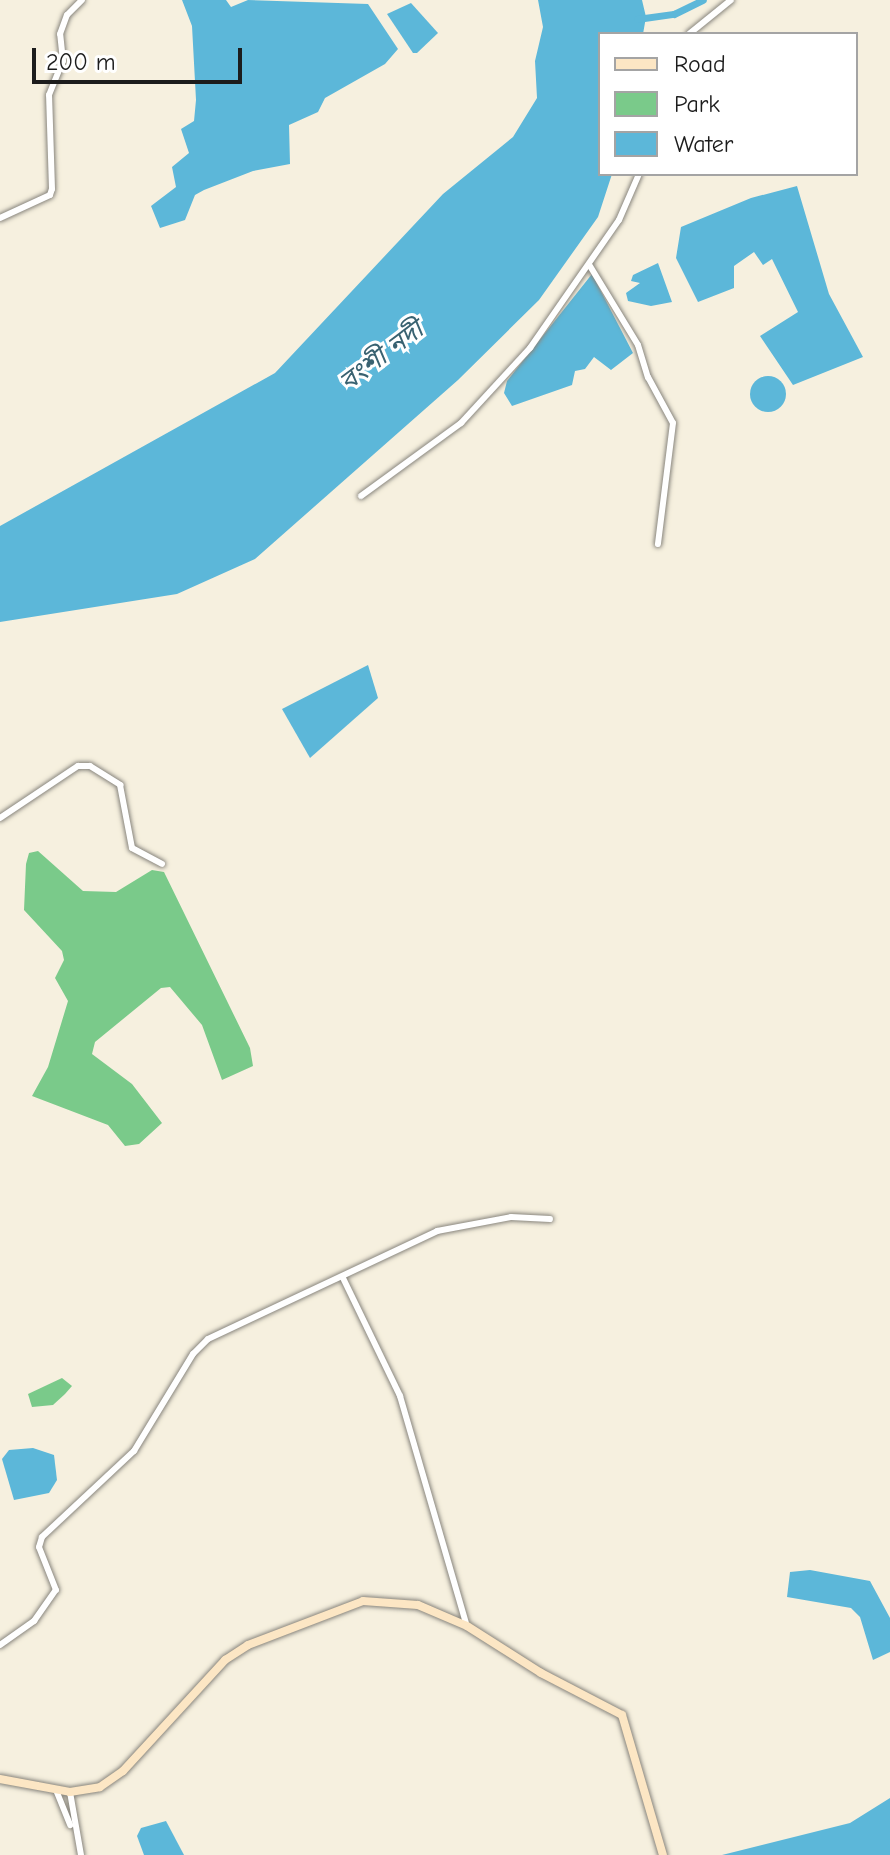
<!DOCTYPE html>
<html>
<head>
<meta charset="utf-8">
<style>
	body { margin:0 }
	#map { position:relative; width:890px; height:1855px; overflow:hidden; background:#f6f0df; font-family:"Comic Neue","Noto Sans Bengali",sans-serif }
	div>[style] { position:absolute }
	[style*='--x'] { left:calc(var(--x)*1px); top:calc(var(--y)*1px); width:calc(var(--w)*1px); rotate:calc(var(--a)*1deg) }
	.green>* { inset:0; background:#7aca8a }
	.water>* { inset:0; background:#5cb7d9 }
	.round { border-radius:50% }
	.canal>* { height:7px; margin:-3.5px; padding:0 3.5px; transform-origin:3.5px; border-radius:3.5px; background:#5cb7d9 }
	.roads { filter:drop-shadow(0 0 2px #89867e) drop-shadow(0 0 2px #89867e) }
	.street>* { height:6px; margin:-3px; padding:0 3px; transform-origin:3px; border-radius:3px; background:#fff }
	.secondary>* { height:8px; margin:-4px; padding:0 4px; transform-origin:4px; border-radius:4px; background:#fce6c4 }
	span { translate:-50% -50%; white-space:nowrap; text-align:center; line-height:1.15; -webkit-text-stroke:6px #fff; paint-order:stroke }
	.water-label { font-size:26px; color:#396271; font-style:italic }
	.legend { position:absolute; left:598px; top:32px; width:260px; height:144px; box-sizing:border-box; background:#fff; border:2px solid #a4a4a4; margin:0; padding:10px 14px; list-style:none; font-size:24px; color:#1c1c1c }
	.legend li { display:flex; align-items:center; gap:16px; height:40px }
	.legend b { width:40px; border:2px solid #a4a4a4 }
	.scale { position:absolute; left:32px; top:48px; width:210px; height:36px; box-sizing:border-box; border:4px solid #1c1c1c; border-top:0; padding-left:10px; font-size:24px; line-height:28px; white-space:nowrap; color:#1c1c1c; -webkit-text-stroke:6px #fff; paint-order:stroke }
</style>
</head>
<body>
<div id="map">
	<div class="green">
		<div style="clip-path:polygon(38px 851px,83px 891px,116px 892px,152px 870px,164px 872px,250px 1048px,253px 1066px,222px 1080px,202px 1025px,170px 987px,161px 988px,95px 1042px,92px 1054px,132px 1084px,162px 1123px,139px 1144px,125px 1146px,108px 1125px,32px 1096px,48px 1067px,68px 1001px,55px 978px,64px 960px,62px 951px,24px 910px,26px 864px,29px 853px)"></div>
		<div style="clip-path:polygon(62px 1378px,72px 1386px,65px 1394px,53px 1405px,32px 1407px,28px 1394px)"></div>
	</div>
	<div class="water">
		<div style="clip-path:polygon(182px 0,226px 0,231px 7px,248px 0,368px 4px,398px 49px,385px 64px,325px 98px,318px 112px,289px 125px,290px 164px,253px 171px,204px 190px,195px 195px,185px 220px,160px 228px,151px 206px,176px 187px,172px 167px,189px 153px,181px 129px,194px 121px,196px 100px,192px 26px)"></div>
		<div style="clip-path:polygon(538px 0,642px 0,646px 17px,643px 34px,600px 34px,600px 174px,612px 174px,598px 217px,539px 300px,458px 380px,255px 559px,177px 594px,0 622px,0 526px,275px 373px,443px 194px,513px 137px,537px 98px,535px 61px,543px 27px)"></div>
		<div style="clip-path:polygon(411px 3px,438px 33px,417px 53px,413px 53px,387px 14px)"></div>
		<div style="clip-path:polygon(797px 186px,829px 294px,863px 357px,793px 385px,760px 336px,798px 312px,772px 259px,763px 265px,754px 252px,734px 266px,734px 288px,698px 302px,676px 258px,681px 227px,751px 198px)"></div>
		<div style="clip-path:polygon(658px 263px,672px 302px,651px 306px,628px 301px,626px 293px,640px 283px,631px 281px,633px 275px)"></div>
		<div style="clip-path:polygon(592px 274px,633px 353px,611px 370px,594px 357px,585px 369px,575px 371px,572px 385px,512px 406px,504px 393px,507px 381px)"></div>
		<div class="round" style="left:750px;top:376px;width:36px;height:36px"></div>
		<div style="clip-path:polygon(368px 665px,378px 698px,310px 758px,282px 709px)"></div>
		<div style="clip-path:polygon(33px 1448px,54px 1455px,57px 1480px,49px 1493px,14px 1500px,2px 1459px,9px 1450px)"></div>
		<div style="clip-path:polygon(810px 1570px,870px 1581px,890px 1618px,890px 1652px,873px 1660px,860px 1617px,851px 1608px,787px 1597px,790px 1572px)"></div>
		<div style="clip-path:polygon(890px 1798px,890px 1855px,722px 1855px,850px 1823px)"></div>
		<div style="clip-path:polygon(166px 1821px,184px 1855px,144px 1855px,137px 1836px,141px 1828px)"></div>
	</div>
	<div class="canal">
		<div style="--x:637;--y:19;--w:37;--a:-8"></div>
		<div style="--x:674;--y:14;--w:32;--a:-26"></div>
	</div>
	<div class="roads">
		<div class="street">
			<div style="--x:689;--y:34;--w:54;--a:-39"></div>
			<div style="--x:0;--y:218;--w:55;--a:-24.7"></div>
			<div style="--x:50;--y:195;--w:6;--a:-72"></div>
			<div style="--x:52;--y:189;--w:94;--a:-91.8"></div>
			<div style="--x:49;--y:95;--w:37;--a:-68"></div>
			<div style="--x:63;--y:61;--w:27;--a:-96"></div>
			<div style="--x:60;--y:34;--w:20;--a:-70"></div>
			<div style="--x:67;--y:15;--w:21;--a:-45"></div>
			<div style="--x:590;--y:266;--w:92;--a:58.7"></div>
			<div style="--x:638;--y:345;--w:34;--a:73"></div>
			<div style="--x:648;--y:377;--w:52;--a:61.5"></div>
			<div style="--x:673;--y:423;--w:122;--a:97.1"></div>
			<div style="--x:361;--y:496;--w:124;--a:-36.1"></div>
			<div style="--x:461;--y:423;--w:102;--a:-47.4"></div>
			<div style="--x:530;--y:348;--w:156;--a:-55.2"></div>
			<div style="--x:619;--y:220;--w:50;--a:-66.5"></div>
			<div style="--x:0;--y:818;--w:94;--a:-33.7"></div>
			<div style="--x:78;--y:766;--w:12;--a:0"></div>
			<div style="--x:90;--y:766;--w:36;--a:32"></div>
			<div style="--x:120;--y:785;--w:64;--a:79.2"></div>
			<div style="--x:132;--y:848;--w:34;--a:28"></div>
			<div style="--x:343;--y:1278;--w:131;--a:64.2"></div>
			<div style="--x:400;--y:1396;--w:240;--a:73.8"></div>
			<div style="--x:0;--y:1645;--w:42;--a:-35.2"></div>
			<div style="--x:34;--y:1621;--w:38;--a:-55"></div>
			<div style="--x:56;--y:1590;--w:46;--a:-111.6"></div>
			<div style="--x:39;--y:1547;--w:10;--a:-73"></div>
			<div style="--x:42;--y:1537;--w:126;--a:-43.1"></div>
			<div style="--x:134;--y:1451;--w:114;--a:-58.7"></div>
			<div style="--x:193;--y:1354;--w:21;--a:-45"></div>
			<div style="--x:208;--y:1339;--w:253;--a:-25.2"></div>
			<div style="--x:437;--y:1231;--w:75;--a:-10.7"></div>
			<div style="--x:511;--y:1217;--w:39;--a:3"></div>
			<div style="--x:56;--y:1790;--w:38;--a:68"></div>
			<div style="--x:70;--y:1792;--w:64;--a:80.1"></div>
		</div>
		<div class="secondary">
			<div style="--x:0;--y:1779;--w:71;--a:10.5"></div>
			<div style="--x:70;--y:1792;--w:30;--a:-9"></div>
			<div style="--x:100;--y:1787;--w:28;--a:-35"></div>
			<div style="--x:123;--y:1771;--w:151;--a:-47.4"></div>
			<div style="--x:225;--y:1660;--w:27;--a:-33"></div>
			<div style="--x:248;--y:1645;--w:123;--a:-20.9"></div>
			<div style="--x:363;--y:1601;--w:55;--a:4.2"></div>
			<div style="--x:418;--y:1605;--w:53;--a:23.2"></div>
			<div style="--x:467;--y:1626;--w:88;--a:32.4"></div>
			<div style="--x:541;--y:1673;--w:91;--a:27.4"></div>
			<div style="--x:622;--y:1715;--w:146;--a:73.7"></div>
		</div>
	</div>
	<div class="water-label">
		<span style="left:382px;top:357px;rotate:-37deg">বংশী নদী</span>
	</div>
	<ul class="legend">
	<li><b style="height:10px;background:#fce6c4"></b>Road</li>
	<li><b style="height:22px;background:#7aca8a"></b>Park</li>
	<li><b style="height:22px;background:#5cb7d9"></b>Water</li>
	</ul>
	<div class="scale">200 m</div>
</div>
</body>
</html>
